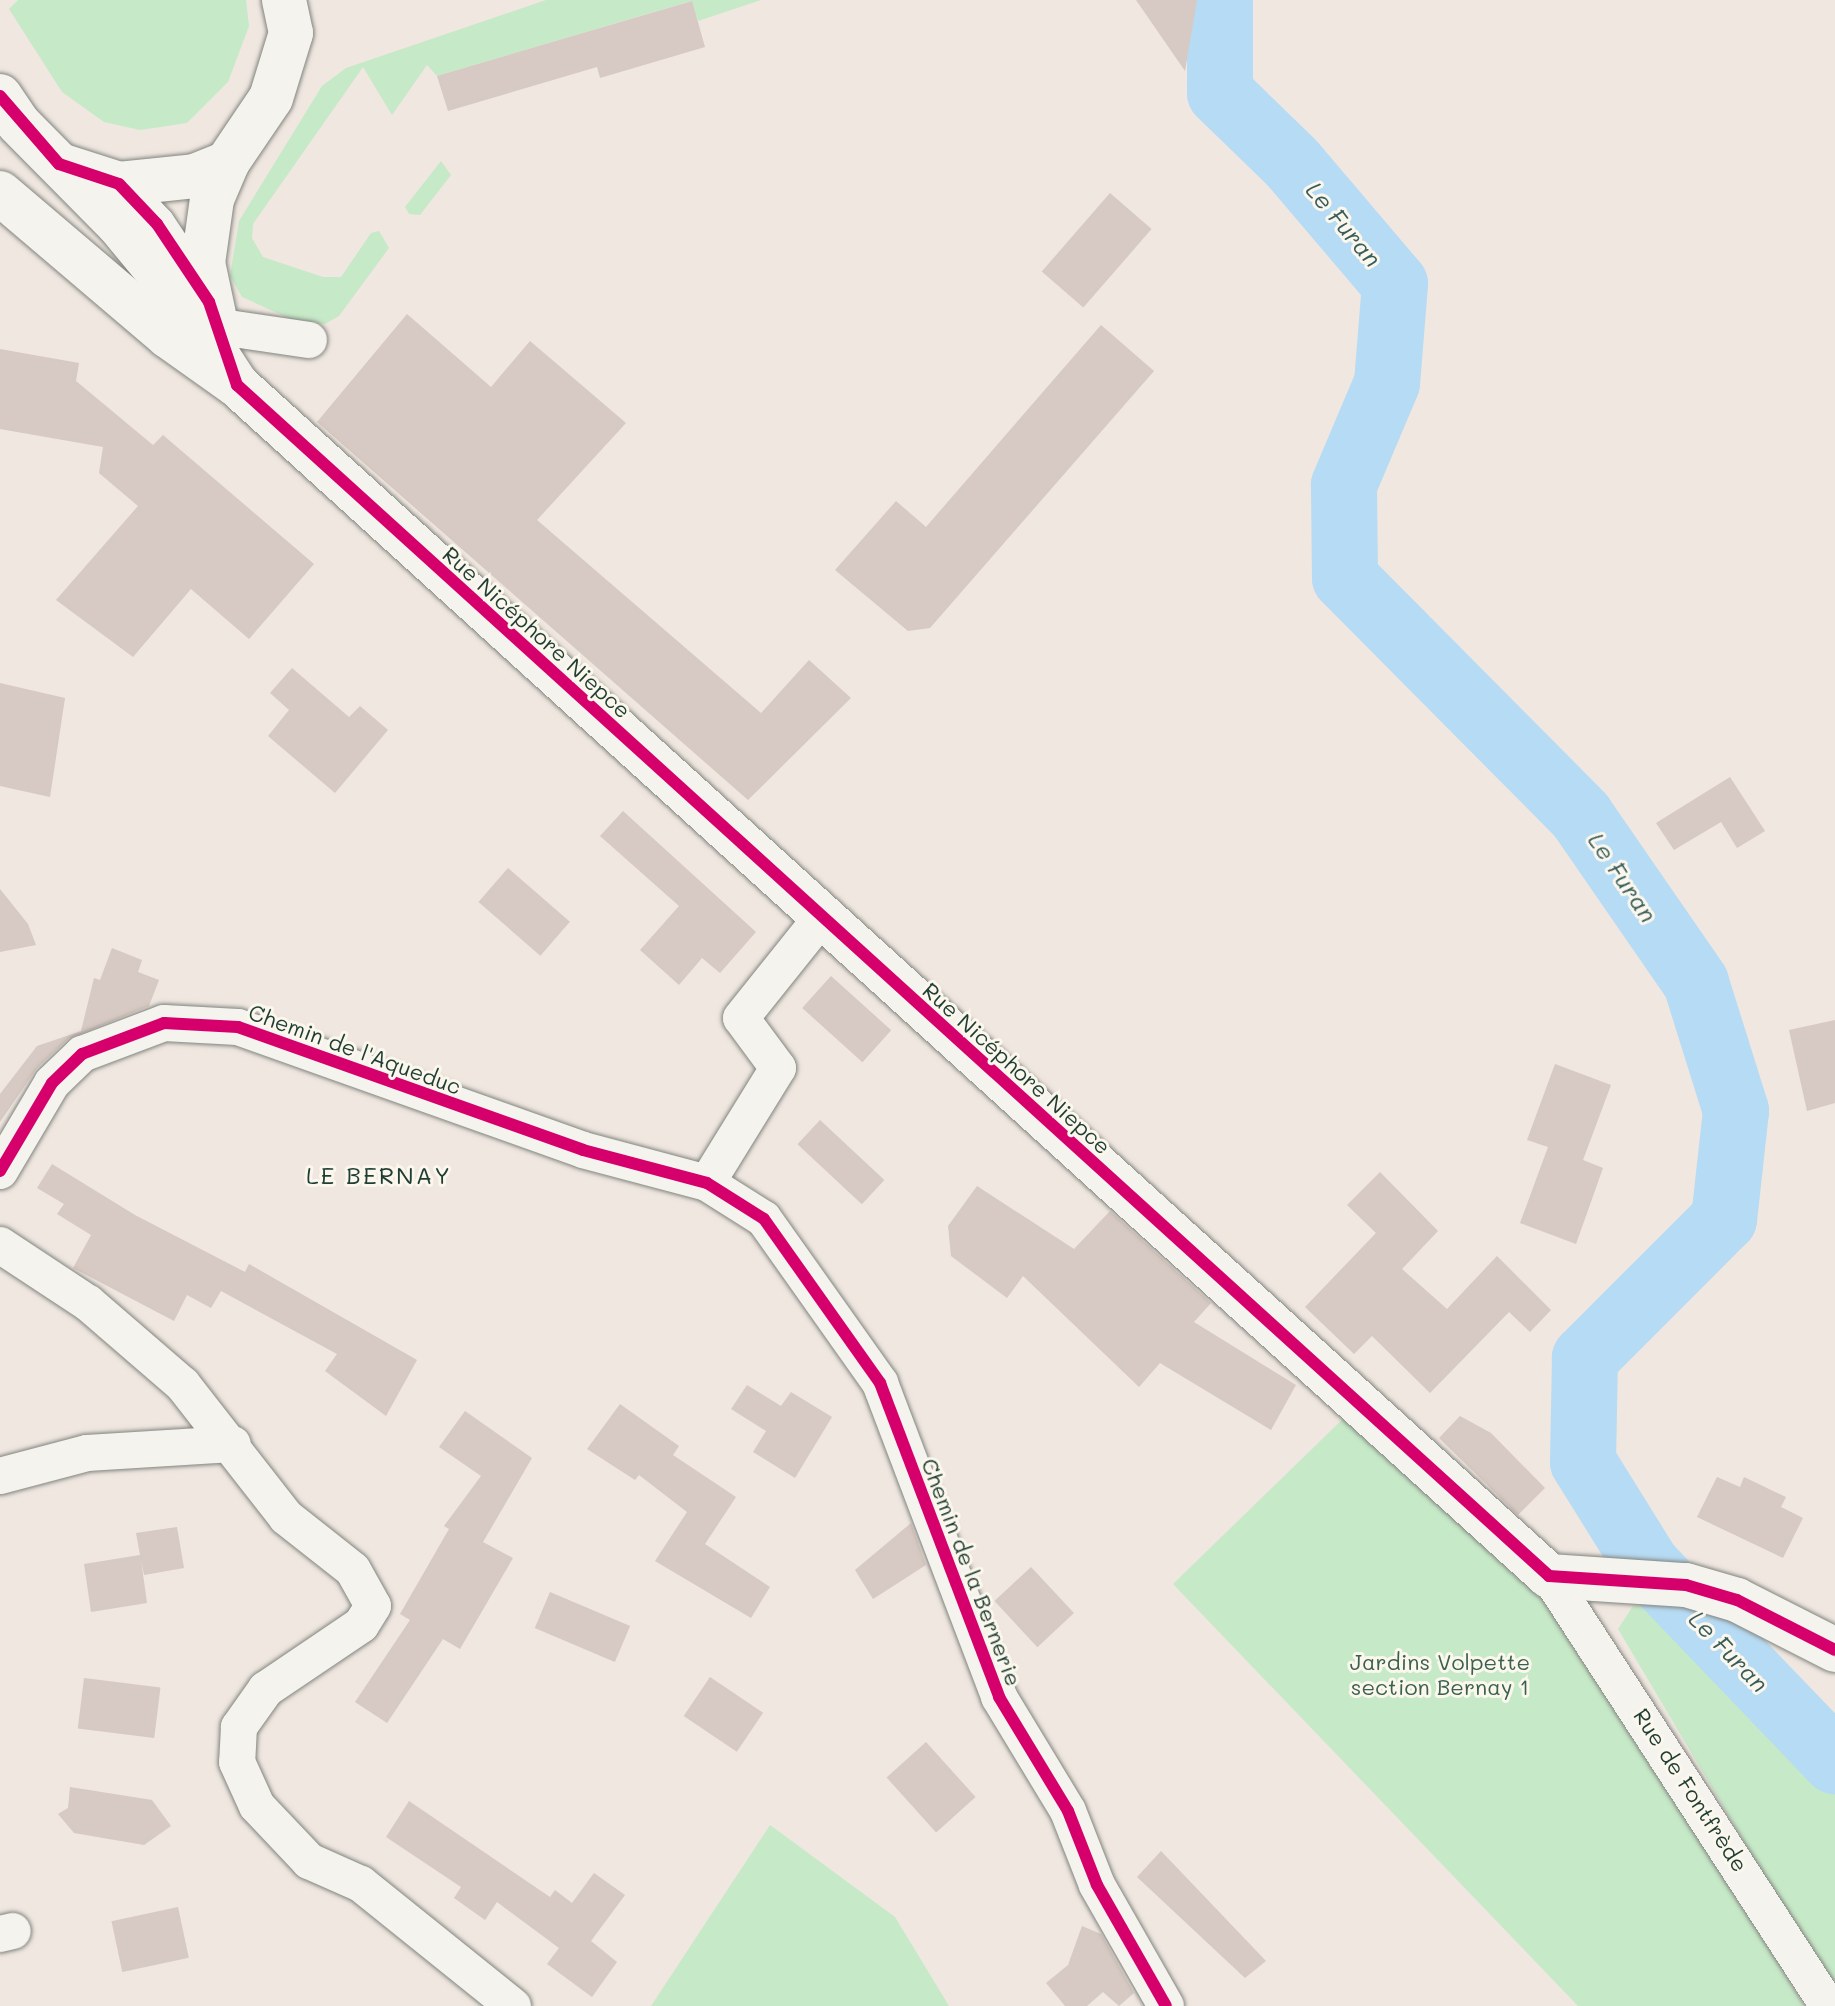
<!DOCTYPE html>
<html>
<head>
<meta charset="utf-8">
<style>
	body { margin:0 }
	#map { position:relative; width:1835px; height:2006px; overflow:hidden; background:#efe7e0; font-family:Mali,sans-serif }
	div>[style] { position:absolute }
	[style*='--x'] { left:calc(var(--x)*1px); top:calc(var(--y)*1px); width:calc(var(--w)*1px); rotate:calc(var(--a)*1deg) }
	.green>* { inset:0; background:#c6e9c8 }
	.river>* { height:66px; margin:-33px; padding:0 33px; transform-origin:33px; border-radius:33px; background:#b6dbf4 }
	.building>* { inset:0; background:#d7c9c3; transform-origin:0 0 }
	.roads { filter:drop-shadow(0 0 2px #82847f) drop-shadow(0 0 2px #82847f) }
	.minor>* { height:36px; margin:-18px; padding:0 18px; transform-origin:18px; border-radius:18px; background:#f5f3ee }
	.tertiary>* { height:44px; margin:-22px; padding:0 22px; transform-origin:22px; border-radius:22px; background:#f5f3ee }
	.trunk>* { height:44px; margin:-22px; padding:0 22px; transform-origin:22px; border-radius:22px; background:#f5f3ee }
	.cycleway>* { height:12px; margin:-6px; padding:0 6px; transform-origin:6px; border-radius:6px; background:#d6006c }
	span { translate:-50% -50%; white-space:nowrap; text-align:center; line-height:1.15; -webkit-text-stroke:6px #fbf7ec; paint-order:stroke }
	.street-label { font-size:22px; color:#1f3d34 }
	.park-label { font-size:22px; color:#3a604e }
	.water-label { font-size:24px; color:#385c5c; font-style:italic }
	.neighbourhood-label { font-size:24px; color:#1f3d34; letter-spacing:2px }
</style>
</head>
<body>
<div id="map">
	<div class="green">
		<div style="clip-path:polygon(18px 0,246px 0,249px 26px,228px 82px,187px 123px,140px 130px,104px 122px,62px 92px,9px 9px)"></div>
		<div style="clip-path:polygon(546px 0,761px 0,698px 21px,691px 1px,437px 76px,427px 65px,392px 115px,363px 67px,253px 224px,252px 238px,263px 257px,323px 277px,341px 277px,371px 233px,379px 231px,389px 248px,339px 316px,325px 324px,297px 322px,242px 297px,230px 276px,239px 221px,322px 86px,346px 68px)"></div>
		<div style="clip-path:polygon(441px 161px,451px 175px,420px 215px,409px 214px,405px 207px)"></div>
		<div style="clip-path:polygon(1349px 1413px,1536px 1584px,1668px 1773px,1804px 2006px,1578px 2006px,1173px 1584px)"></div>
		<div style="clip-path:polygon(1654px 1605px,1835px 1782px,1835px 1995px,1618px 1629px,1633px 1606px)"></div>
		<div style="clip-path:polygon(770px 1825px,895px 1917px,949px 2006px,651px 2006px)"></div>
	</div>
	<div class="river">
		<div style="--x:1220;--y:0;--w:93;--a:90"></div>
		<div style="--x:1220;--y:93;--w:100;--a:44.2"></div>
		<div style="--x:1292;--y:163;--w:159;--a:49.6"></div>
		<div style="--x:1395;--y:284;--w:99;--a:94.6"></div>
		<div style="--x:1387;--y:383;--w:111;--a:112.9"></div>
		<div style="--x:1344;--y:485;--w:93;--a:89.4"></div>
		<div style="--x:1345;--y:578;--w:335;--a:45.2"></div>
		<div style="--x:1581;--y:816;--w:203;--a:55.4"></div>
		<div style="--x:1696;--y:983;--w:134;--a:72.6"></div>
		<div style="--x:1736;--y:1111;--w:109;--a:96.3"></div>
		<div style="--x:1724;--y:1219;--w:197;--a:135"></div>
		<div style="--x:1585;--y:1358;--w:104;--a:91.1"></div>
		<div style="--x:1583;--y:1462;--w:121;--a:58.1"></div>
		<div style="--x:1647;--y:1565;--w:272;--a:46.2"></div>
	</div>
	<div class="building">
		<div style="clip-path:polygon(1136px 0,1197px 0,1185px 71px)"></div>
		<div style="clip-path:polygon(692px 1px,705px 47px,600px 78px,597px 67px,448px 111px,437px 76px)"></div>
		<div style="left:1110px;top:193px;width:55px;height:104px;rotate:41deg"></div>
		<div style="clip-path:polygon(407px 314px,491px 387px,530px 341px,626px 423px,537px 520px,761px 713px,809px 660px,851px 698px,748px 800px,317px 422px)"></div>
		<div style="clip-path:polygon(1101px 325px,1154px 371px,930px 628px,908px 631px,835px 570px,896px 501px,926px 527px)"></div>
		<div style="clip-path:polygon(0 349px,79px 363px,76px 381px,153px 445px,163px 435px,314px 564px,249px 639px,191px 589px,133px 657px,56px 600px,138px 506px,99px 473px,103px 447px,0 429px)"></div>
		<div style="clip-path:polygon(292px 668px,349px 717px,360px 706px,388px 730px,335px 793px,268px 736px,289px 710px,270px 693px)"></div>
		<div style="clip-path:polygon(0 683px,65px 698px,50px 797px,0 786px)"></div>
		<div style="clip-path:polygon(1730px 777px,1765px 831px,1737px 848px,1721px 822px,1674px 850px,1656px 823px)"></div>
		<div style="clip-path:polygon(623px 811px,756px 932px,720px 973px,702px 958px,679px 985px,640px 950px,679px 906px,600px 836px)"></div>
		<div style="left:508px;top:868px;width:82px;height:45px;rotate:41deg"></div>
		<div style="clip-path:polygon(0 889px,28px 924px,36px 945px,0 952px)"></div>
		<div style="clip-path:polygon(112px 948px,142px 960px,138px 972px,159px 980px,149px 1006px,68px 1039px,37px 1068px,0 1122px,0 1094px,37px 1046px,81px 1031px,94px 978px,100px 980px)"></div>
		<div style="left:831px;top:976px;width:81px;height:43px;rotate:42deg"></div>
		<div style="clip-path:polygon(1835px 1020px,1835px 1103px,1807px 1111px,1789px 1030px)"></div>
		<div style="clip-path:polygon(1555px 1064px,1611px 1085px,1583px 1160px,1603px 1168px,1576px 1244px,1520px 1223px,1548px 1147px,1527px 1140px)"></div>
		<div style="left:820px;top:1120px;width:88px;height:33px;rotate:43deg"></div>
		<div style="clip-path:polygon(52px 1164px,135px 1215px,245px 1272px,249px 1264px,417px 1360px,386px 1416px,325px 1371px,337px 1354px,221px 1291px,211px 1308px,187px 1295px,174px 1321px,73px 1268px,91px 1235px,57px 1214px,64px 1204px,37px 1188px)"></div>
		<div style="clip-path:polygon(1380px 1172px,1438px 1231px,1402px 1269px,1447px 1309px,1497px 1256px,1551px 1310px,1530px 1332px,1509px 1312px,1430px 1393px,1372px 1336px,1354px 1354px,1305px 1307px,1376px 1233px,1347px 1205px)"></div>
		<div style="clip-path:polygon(977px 1186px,1074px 1249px,1110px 1211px,1211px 1303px,1194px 1322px,1296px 1385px,1271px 1430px,1160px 1363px,1139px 1387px,1023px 1276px,1007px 1298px,951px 1256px,948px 1226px)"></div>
		<div style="clip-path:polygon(747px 1385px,781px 1406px,791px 1392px,832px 1417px,795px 1478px,753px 1452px,766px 1431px,731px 1409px)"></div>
		<div style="clip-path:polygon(620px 1404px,679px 1446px,673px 1455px,736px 1497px,705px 1544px,770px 1587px,751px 1618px,655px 1561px,687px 1512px,639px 1475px,635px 1480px,587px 1449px)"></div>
		<div style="clip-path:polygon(465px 1411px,532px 1458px,483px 1542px,513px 1558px,460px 1649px,443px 1639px,387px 1723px,355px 1702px,410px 1620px,400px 1614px,449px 1529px,444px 1526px,481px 1476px,439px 1447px)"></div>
		<div style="clip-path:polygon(1460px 1416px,1491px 1433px,1545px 1488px,1518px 1515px,1439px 1438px)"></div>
		<div style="clip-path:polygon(1717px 1477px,1740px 1487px,1744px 1477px,1786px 1497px,1781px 1507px,1803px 1518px,1783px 1558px,1697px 1517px)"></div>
		<div style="clip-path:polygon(911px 1523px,926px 1565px,873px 1599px,855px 1570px)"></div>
		<div style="clip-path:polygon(177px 1527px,184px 1568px,144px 1575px,141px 1560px,147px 1603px,91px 1612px,84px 1564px,140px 1555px,136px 1533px)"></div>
		<div style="left:1031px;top:1567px;width:63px;height:50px;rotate:47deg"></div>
		<div style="left:550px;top:1592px;width:87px;height:39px;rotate:23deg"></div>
		<div style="left:710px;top:1677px;width:64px;height:47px;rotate:34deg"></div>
		<div style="left:84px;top:1678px;width:77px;height:51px;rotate:7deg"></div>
		<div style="left:926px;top:1742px;width:74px;height:53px;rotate:48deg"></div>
		<div style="clip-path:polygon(70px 1787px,152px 1800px,171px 1826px,144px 1845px,74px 1833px,58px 1814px,68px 1808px)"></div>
		<div style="clip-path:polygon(409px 1801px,550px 1897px,555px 1890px,572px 1903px,594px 1873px,625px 1895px,591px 1941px,617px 1962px,592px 1997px,547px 1964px,559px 1948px,497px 1902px,485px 1920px,454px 1898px,461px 1887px,386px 1837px)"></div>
		<div style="clip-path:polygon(1161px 1851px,1266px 1961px,1245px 1978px,1137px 1877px)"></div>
		<div style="left:178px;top:1907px;width:52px;height:68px;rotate:78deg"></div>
		<div style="clip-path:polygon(1082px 1926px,1101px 1934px,1134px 1993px,1119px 2006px,1103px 1992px,1087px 2006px,1065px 2006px,1046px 1983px,1068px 1965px)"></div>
	</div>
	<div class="roads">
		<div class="minor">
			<div style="--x:119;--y:184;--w:55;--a:46.5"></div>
			<div style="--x:157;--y:224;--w:94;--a:56.3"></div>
			<div style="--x:214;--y:326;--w:96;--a:8.4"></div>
			<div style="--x:0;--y:1171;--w:102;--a:-59.4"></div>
			<div style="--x:52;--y:1083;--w:42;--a:-44"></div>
			<div style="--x:82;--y:1054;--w:88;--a:-20.7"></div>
			<div style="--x:164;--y:1023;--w:74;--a:3.1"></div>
			<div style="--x:238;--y:1027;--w:366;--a:19.6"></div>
			<div style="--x:583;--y:1150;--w:128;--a:14.9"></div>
			<div style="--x:707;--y:1183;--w:67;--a:32.3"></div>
			<div style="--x:764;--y:1219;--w:201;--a:54.7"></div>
			<div style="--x:880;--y:1383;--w:336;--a:69.2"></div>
			<div style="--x:999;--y:1697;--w:133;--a:58.8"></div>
			<div style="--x:1068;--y:1811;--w:79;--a:68.6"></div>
			<div style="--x:1097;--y:1885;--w:139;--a:60.3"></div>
			<div style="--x:707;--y:1183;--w:135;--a:-58.3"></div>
			<div style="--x:778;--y:1068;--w:62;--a:-126.5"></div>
			<div style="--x:741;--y:1018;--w:128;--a:-51.3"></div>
			<div style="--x:0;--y:1245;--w:105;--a:33.4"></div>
			<div style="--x:88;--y:1303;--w:125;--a:40.8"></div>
			<div style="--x:183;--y:1385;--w:167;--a:52"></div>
			<div style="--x:286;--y:1517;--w:85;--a:38.3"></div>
			<div style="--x:353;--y:1570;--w:41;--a:60.9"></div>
			<div style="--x:373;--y:1606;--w:22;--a:122"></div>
			<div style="--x:361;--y:1625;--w:115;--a:146"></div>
			<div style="--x:266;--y:1689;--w:47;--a:125.4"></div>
			<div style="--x:239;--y:1727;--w:35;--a:93"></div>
			<div style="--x:237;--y:1762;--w:48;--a:65.6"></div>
			<div style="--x:257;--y:1806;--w:76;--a:46.6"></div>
			<div style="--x:309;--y:1861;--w:57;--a:23.9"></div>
			<div style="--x:361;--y:1884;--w:195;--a:38.8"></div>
			<div style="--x:0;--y:1476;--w:90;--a:-14.8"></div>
			<div style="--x:87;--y:1453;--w:146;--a:-3.5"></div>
			<div style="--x:1549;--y:1576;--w:513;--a:57.02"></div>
			<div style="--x:0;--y:1934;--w:13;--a:-13"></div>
		</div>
		<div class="tertiary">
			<div style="--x:0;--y:96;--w:32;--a:56"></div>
			<div style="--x:18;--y:123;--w:142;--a:45.3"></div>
			<div style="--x:118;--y:224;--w:105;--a:50.4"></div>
			<div style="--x:185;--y:305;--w:95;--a:57"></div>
			<div style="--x:237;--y:385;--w:1772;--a:42.23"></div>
			<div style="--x:1549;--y:1576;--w:137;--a:3.8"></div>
			<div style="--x:1686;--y:1585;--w:53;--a:16.4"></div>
			<div style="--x:1737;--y:1600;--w:110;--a:27"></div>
			<div style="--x:63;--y:166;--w:59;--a:17.8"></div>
			<div style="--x:119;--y:184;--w:76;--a:-6"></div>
			<div style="--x:195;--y:176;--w:35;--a:-22"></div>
			<div style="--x:219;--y:338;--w:77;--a:-102"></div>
			<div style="--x:203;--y:263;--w:65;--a:-82"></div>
			<div style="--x:212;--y:199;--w:39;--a:-67"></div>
			<div style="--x:227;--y:163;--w:78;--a:-55.9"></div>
			<div style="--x:271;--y:98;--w:68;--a:-72.9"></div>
			<div style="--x:291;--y:33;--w:34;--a:-102"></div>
		</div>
		<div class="trunk">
			<div style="--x:0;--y:193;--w:221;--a:40.4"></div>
			<div style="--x:168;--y:336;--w:85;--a:35.4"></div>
		</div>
	</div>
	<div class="cycleway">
		<div style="--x:0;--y:96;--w:90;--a:49.1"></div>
		<div style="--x:59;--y:164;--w:63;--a:18.4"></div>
		<div style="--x:119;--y:184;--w:55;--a:46.5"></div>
		<div style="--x:157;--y:224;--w:94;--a:56.3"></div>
		<div style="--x:209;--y:302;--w:88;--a:71.4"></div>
		<div style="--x:237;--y:385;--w:1772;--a:42.23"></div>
		<div style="--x:1549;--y:1576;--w:137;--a:3.8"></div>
		<div style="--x:1686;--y:1585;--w:53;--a:16.4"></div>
		<div style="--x:1737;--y:1600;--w:110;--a:27"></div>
		<div style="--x:0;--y:1171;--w:102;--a:-59.4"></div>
		<div style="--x:52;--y:1083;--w:42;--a:-44"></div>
		<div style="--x:82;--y:1054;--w:88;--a:-20.7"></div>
		<div style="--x:164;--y:1023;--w:74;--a:3.1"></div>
		<div style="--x:238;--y:1027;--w:366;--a:19.6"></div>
		<div style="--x:583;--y:1150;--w:128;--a:14.9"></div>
		<div style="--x:707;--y:1183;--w:67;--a:32.3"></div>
		<div style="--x:764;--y:1219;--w:201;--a:54.7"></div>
		<div style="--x:880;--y:1383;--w:336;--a:69.2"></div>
		<div style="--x:999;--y:1697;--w:133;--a:58.8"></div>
		<div style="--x:1068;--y:1811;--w:79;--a:68.6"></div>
		<div style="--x:1097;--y:1885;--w:139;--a:60.3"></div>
	</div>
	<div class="street-label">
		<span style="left:537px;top:632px;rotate:42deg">Rue Nicéphore Niepce</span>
		<span style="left:355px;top:1049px;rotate:20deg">Chemin de l'Aqueduc</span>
		<span style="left:1017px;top:1068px;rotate:42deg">Rue Nicéphore Niepce</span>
		<span style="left:972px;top:1572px;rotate:69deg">Chemin de la Bernerie</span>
		<span style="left:1691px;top:1790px;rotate:57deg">Rue de Fontfrède</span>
	</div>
	<div class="park-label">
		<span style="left:1440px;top:1674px">Jardins Volpette<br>section Bernay 1</span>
	</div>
	<div class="water-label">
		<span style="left:1344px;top:224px;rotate:50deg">Le Furan</span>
		<span style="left:1623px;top:877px;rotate:56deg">Le Furan</span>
		<span style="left:1729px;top:1651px;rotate:46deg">Le Furan</span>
	</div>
	<div class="neighbourhood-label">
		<span style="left:379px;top:1175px">LE BERNAY</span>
	</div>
</div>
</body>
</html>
